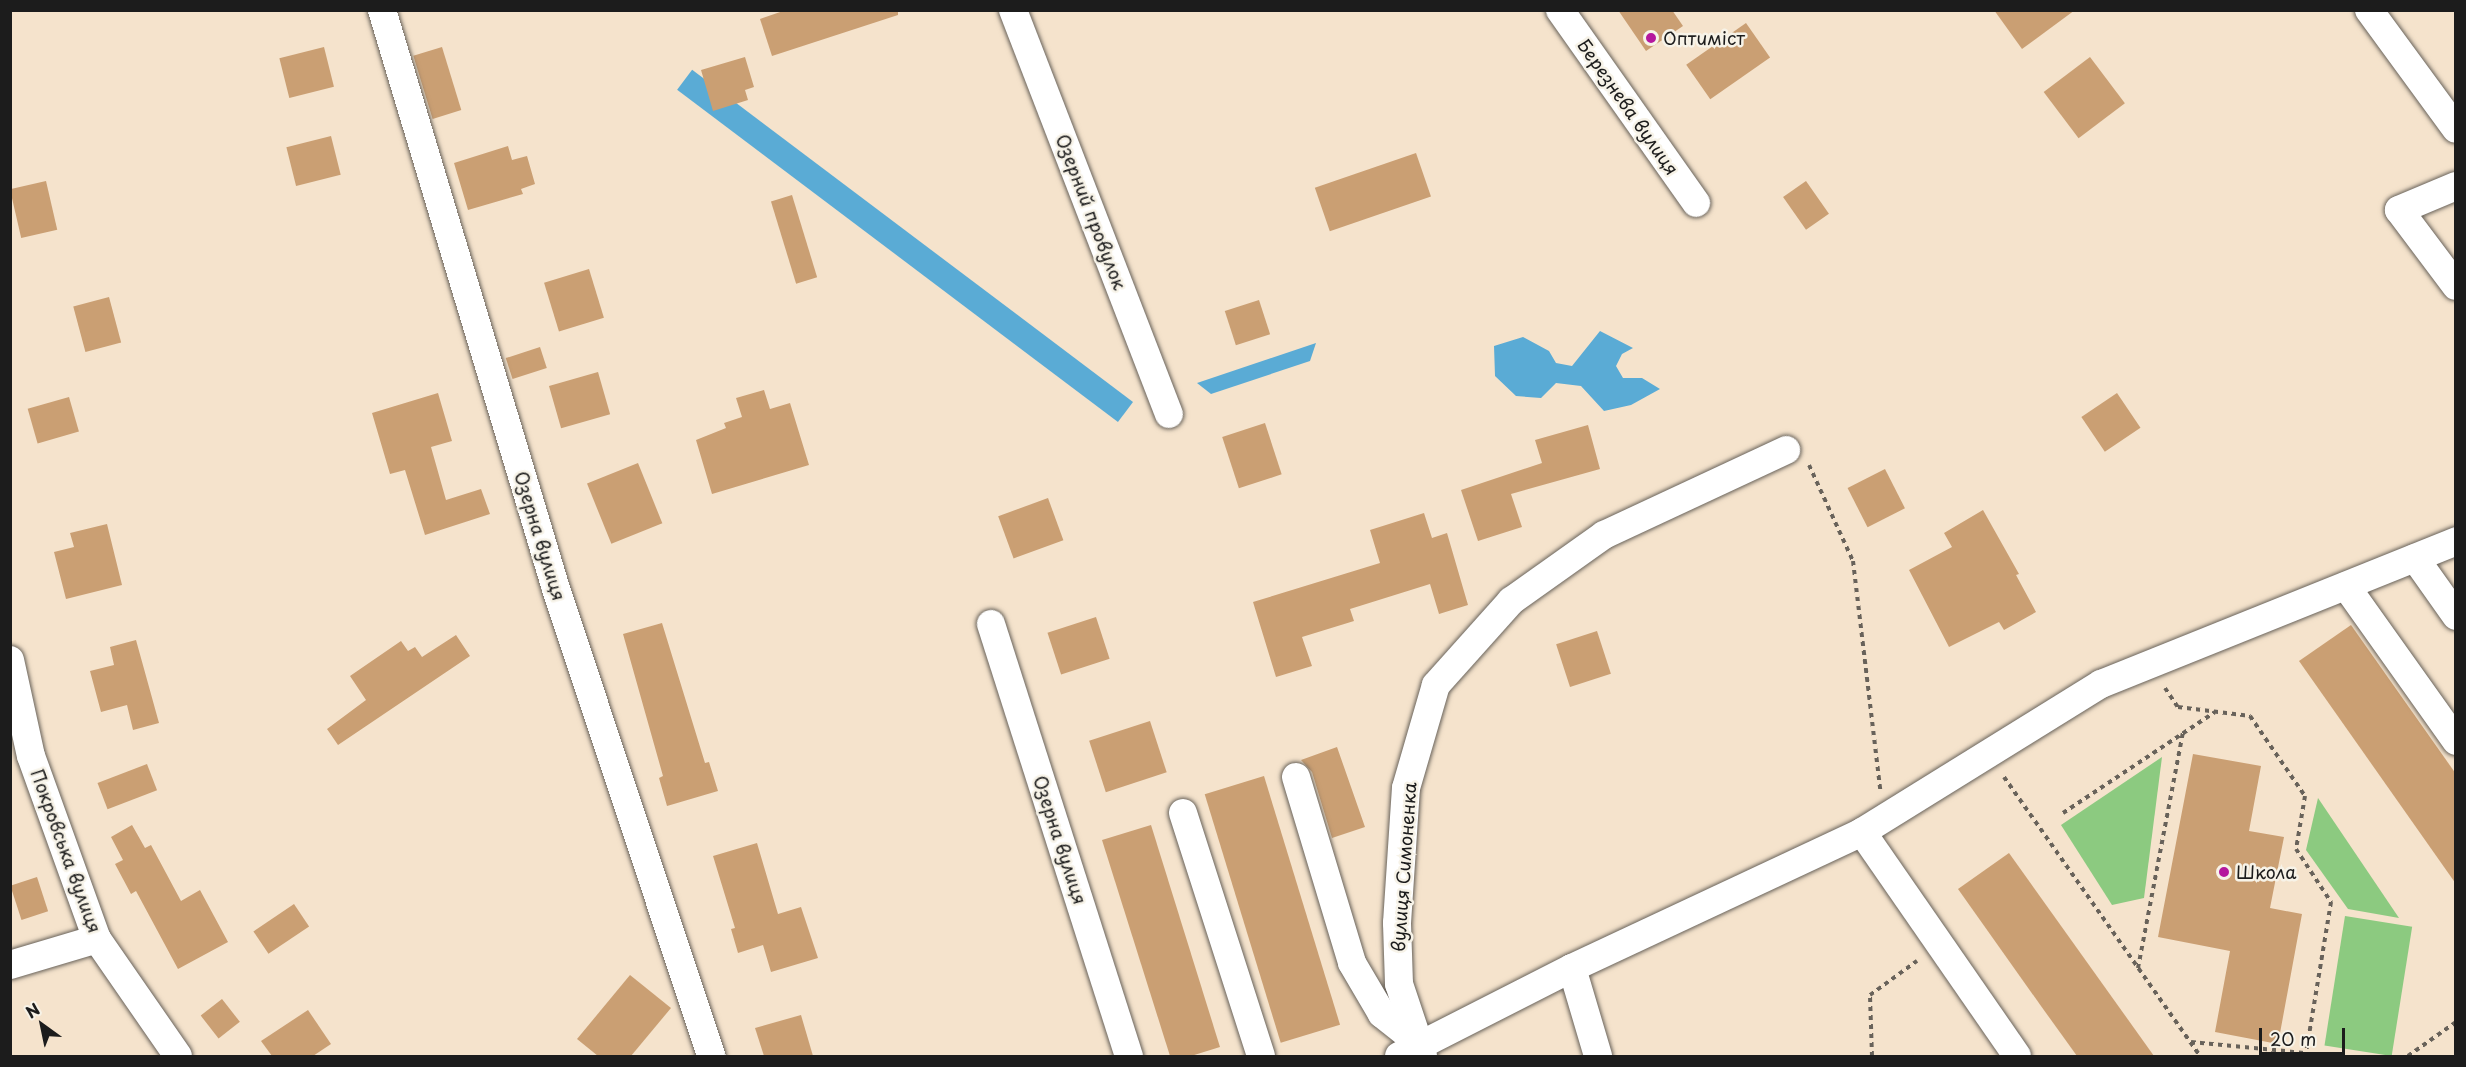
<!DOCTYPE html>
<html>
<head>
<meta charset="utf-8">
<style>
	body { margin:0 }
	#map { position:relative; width:2466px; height:1067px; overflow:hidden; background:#f5e3cc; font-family:"Playpen Sans",sans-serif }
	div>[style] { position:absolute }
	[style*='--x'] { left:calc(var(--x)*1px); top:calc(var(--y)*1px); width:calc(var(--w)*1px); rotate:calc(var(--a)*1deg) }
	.green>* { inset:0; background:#8cca80; transform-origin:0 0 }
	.water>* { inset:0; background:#5aabd5; transform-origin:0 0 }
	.building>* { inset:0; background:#ca9f73; transform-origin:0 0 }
	.path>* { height:4px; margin-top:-2px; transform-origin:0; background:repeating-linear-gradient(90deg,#68625a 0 4.5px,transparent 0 9px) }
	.roads { filter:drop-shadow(0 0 2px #68625a) drop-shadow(0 0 2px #68625a) }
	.minor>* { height:28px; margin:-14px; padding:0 14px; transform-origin:14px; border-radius:14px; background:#fff }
	.dots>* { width:16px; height:16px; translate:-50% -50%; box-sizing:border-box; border:3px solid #f7f3e8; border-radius:50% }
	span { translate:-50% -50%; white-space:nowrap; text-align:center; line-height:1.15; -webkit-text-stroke:5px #f7f3e8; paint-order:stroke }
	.poi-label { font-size:18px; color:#1c1c1c }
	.left { translate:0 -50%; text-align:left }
	.street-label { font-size:18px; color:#1c1c1c }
	.frame { position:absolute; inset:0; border:12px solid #1c1c1c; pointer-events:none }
	.north { position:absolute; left:12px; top:995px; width:60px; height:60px; -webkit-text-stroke:4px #f7f3e8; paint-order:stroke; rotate:327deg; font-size:16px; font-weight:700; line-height:24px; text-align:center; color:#1c1c1c }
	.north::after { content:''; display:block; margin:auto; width:21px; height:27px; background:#1c1c1c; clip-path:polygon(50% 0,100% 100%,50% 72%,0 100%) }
	.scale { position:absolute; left:2259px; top:1028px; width:86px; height:27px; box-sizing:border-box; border:3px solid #1c1c1c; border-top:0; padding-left:8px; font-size:18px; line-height:21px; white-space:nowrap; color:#1c1c1c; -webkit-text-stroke:4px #f7f3e8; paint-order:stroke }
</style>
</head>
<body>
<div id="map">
	<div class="green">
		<div style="clip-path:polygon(2162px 757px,2144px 898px,2112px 905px,2061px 825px)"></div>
		<div style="clip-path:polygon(2318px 798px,2399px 918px,2348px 909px,2306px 850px)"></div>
		<div style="left:2345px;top:916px;width:68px;height:131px;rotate:9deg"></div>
	</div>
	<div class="water">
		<div style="clip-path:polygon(1600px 331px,1633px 348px,1622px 354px,1616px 366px,1623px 378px,1642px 378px,1660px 389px,1631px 405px,1604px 411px,1581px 386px,1556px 383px,1541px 398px,1516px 396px,1495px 376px,1494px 346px,1523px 337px,1549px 351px,1556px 363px,1572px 366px)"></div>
		<div style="clip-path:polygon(1316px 343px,1310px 361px,1211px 394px,1197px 383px)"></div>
		<div style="left:1133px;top:402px;width:25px;height:552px;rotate:127deg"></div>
	</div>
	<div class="building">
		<div style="clip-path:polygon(786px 10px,898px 10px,898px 15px,772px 56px,760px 19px)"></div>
		<div style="clip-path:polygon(1618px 10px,1672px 10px,1683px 26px,1646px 51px)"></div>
		<div style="clip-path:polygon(1994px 10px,2075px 10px,2022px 49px)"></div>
		<div style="left:1746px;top:23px;width:42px;height:73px;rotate:55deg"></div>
		<div style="left:324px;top:47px;width:41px;height:46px;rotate:76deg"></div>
		<div style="left:442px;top:47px;width:66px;height:30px;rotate:73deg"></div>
		<div style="clip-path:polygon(745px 57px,754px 87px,745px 90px,748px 100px,713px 111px,701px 70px)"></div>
		<div style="left:2090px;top:57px;width:58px;height:58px;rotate:53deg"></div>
		<div style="left:331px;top:136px;width:40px;height:46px;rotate:76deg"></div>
		<div style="clip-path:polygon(508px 146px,512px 160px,527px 156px,535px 184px,521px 189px,523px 194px,468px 210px,454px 163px)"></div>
		<div style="left:1416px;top:153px;width:46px;height:107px;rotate:71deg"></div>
		<div style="left:46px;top:181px;width:50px;height:37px;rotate:77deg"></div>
		<div style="left:1806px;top:181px;width:40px;height:28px;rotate:55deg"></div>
		<div style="left:792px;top:195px;width:86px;height:22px;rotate:73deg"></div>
		<div style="left:589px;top:269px;width:51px;height:47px;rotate:73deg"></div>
		<div style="left:109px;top:297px;width:47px;height:37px;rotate:75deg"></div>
		<div style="left:1259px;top:300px;width:36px;height:36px;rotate:72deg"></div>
		<div style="left:540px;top:347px;width:22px;height:36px;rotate:72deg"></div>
		<div style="left:598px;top:372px;width:44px;height:51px;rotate:74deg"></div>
		<div style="clip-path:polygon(764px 390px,770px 409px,790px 403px,809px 465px,712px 494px,696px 440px,726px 428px,724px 423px,742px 417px,736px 398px)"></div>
		<div style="clip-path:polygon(438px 393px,452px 441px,431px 447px,446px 500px,481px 489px,490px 514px,425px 535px,405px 470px,390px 474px,372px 413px)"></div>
		<div style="left:2117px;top:393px;width:42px;height:43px;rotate:56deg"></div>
		<div style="left:69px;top:397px;width:36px;height:43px;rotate:74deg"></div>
		<div style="left:1265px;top:423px;width:54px;height:45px;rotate:72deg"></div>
		<div style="clip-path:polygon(1588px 425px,1600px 469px,1511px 494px,1522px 527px,1478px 541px,1461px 490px,1542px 463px,1535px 440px)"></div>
		<div style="left:638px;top:463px;width:65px;height:55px;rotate:68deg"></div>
		<div style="left:1885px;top:469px;width:44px;height:42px;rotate:63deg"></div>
		<div style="left:1048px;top:498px;width:45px;height:53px;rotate:70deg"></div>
		<div style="clip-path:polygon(1983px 510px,2019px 574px,2016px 575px,2036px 612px,2004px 630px,1999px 622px,1949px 647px,1909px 570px,1952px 547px,1944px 533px)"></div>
		<div style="clip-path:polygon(1424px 513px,1432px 538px,1447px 533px,1468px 605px,1439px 614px,1430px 584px,1350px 609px,1354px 621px,1302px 637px,1312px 666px,1276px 677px,1253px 602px,1380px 563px,1370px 530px)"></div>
		<div style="clip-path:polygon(107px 524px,122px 585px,66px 599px,54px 552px,74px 547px,70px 533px)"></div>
		<div style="left:1096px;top:617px;width:44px;height:51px;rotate:72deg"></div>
		<div style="clip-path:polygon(662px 623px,705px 763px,709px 762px,718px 791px,667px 806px,659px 778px,663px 776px,623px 634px)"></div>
		<div style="clip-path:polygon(2351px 625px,2456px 774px,2456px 884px,2299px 661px)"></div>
		<div style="left:1597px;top:631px;width:45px;height:43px;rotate:72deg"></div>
		<div style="clip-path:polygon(456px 635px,470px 656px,338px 745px,327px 729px,366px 700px,350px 676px,401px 641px,408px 651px,415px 647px,422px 657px)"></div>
		<div style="clip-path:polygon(136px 640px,159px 723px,133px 730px,127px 705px,101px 712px,90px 671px,114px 665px,110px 647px)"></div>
		<div style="left:1150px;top:721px;width:54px;height:64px;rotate:72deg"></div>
		<div style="clip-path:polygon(1337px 747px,1365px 827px,1332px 838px,1312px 772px,1301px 760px)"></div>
		<div style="clip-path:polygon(2193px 754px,2261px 766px,2249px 831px,2284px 837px,2270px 908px,2302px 914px,2278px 1044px,2215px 1032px,2230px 951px,2158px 937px)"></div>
		<div style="left:147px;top:764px;width:28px;height:53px;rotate:69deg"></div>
		<div style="left:1264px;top:776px;width:260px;height:62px;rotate:73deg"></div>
		<div style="clip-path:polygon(132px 825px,145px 848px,151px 845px,181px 901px,200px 890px,228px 942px,178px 969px,136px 891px,131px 894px,115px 864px,123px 860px,111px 837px)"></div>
		<div style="clip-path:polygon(1151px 825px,1220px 1047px,1191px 1056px,1170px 1056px,1102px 840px)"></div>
		<div style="clip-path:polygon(757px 843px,778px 914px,801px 907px,818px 958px,771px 972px,763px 945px,738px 953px,731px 929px,735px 928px,713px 856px)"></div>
		<div style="clip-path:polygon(2009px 853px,2154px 1056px,2077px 1056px,2041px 1006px,1958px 889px)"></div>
		<div style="left:37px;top:877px;width:36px;height:28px;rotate:72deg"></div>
		<div style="left:294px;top:904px;width:27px;height:49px;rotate:56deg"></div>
		<div style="clip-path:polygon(630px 975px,671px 1008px,631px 1056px,598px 1056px,577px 1039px)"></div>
		<div style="left:222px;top:999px;width:29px;height:27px;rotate:52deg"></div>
		<div style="clip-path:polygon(308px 1010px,331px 1044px,313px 1056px,272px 1056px,261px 1041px)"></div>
		<div style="clip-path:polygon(801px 1015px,813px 1056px,764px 1056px,755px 1028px)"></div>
	</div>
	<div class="path">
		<div style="--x:1809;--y:465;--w:106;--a:65.4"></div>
		<div style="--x:1853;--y:561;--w:230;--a:83.2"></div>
		<div style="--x:2165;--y:688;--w:23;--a:56"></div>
		<div style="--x:2178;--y:707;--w:73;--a:7.1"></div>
		<div style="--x:2250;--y:716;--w:97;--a:55.5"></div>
		<div style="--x:2305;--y:796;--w:54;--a:99.6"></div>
		<div style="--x:2296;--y:849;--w:64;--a:56.6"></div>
		<div style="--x:2331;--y:902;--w:153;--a:99.4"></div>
		<div style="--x:2306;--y:1053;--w:4;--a:56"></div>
		<div style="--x:2004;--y:777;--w:341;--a:54.9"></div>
		<div style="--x:2063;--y:813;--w:182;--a:-33.6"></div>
		<div style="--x:2138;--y:968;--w:239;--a:-79.2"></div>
		<div style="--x:2191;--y:1042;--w:116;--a:5.5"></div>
		<div style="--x:1872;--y:1056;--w:61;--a:-91.9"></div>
		<div style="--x:1870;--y:995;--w:58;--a:-35.9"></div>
		<div style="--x:2408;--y:1056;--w:59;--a:-35.3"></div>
	</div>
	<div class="roads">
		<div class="minor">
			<div style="--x:382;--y:10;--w:605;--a:73.27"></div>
			<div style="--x:556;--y:589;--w:492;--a:71.6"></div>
			<div style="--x:1013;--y:10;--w:433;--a:68.9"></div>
			<div style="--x:1560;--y:10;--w:236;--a:54.8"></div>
			<div style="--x:2369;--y:10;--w:147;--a:53.8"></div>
			<div style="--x:2456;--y:186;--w:62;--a:157.2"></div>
			<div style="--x:2399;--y:210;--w:95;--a:53.1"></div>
			<div style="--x:2415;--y:558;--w:71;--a:54.7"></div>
			<div style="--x:2346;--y:586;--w:190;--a:54.6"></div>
			<div style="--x:991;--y:624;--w:454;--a:72.3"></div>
			<div style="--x:10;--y:660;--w:98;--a:77.7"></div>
			<div style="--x:31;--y:756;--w:195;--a:70.2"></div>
			<div style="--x:97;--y:939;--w:142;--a:55.3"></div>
			<div style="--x:1296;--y:777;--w:194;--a:73.2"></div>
			<div style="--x:1352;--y:963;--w:59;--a:59.5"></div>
			<div style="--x:1382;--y:1014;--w:48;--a:38.3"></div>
			<div style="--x:1183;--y:813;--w:255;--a:72.2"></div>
			<div style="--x:1862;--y:832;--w:272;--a:55.3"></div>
			<div style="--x:10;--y:965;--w:91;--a:-16.6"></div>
			<div style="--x:1572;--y:968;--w:92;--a:73.5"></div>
			<div style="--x:1399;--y:1056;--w:194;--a:-27"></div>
			<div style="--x:1572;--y:968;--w:320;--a:-25.1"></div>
			<div style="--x:1862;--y:832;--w:281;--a:-31.8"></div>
			<div style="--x:2101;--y:684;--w:383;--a:-21.9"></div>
			<div style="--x:1423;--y:1056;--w:76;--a:-108.4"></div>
			<div style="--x:1399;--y:984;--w:61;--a:-91.9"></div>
			<div style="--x:1397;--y:923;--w:135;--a:-86.2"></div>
			<div style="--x:1406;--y:788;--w:107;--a:-73.8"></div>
			<div style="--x:1436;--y:685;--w:113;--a:-48.2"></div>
			<div style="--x:1511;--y:601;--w:114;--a:-35.4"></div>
			<div style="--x:1604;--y:535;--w:201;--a:-25"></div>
		</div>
	</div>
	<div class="dots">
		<div style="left:1651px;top:38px;background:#b5179e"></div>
		<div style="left:2224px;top:872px;background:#b5179e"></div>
	</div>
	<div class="poi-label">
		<span class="left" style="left:1663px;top:38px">Оптиміст</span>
		<span class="left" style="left:2236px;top:872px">Школа</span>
	</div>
	<div class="street-label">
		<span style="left:1628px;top:107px;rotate:55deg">Березнева вулиця</span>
		<span style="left:1091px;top:212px;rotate:69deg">Озерний провулок</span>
		<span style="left:540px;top:536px;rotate:73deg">Озерна вулиця</span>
		<span style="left:1060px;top:840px;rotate:72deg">Озерна вулиця</span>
		<span style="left:66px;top:851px;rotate:70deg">Покровська вулиця</span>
		<span style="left:1404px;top:867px;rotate:-86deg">вулиця Симоненка</span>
	</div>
	<div class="frame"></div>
	<div class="north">N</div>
	<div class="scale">20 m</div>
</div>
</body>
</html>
